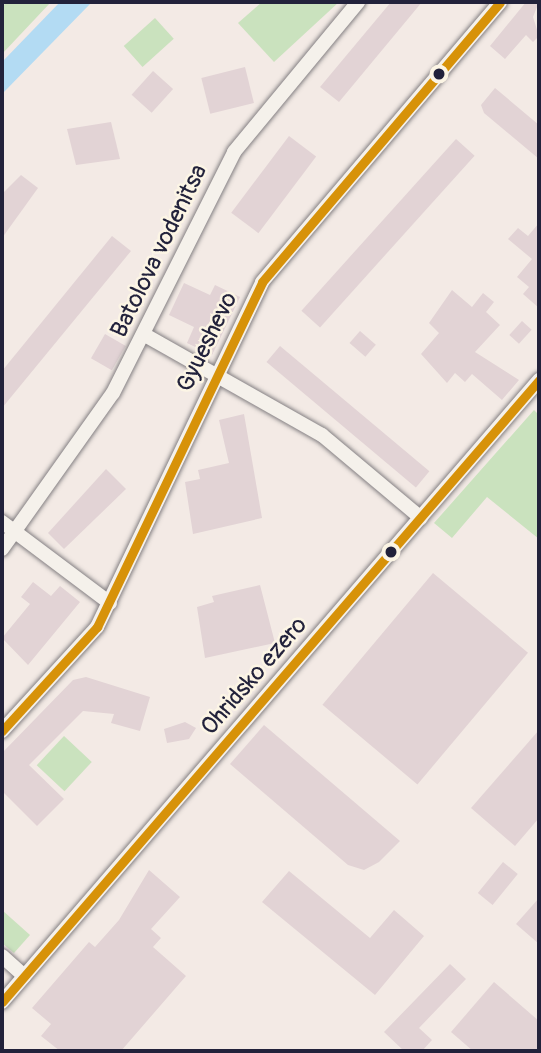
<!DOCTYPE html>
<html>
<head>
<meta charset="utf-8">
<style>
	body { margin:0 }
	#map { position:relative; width:541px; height:1053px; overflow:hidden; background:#f3eae5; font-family:Pangolin,sans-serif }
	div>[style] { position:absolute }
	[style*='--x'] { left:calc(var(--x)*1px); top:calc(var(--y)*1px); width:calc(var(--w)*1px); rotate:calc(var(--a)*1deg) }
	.green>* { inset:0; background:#cae2be; transform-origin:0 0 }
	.water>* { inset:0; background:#b3dbf3 }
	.building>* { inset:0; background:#e2d3d5; transform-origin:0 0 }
	.roads { filter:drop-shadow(0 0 2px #848083) drop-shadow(0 0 2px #848083) }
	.street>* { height:14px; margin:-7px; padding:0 7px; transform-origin:7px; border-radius:7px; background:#f5f1eb }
	.bus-1>* { height:9px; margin:-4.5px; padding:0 4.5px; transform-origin:4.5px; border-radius:4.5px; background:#d79209 }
	.dots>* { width:19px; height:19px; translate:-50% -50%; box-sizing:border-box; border:4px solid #fcf5e5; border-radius:50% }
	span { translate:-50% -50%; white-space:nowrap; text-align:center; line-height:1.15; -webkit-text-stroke:5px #fcf5e5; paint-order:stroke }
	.street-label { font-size:24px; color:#22223b }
	.frame { position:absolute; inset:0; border:4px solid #22223b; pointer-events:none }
</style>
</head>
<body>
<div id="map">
	<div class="green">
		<div style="clip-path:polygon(8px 2px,51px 2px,2px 54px,2px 6px)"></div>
		<div style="clip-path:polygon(262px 2px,339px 2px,274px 62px,238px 23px)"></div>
		<div style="left:155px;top:18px;width:28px;height:42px;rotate:48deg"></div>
		<div style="clip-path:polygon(534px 410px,539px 415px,539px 539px,487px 497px,452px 538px,434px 523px)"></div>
		<div style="left:64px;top:736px;width:38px;height:40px;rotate:43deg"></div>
		<div style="clip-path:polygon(2px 910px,30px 935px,14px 953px,2px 943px)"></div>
	</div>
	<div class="water">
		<div style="clip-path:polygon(60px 2px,92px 2px,2px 94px,2px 62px)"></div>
	</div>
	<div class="building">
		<div style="clip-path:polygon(391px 2px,422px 2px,339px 102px,320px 87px)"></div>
		<div style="clip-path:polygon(526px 2px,539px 2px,533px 17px,539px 36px,533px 42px,526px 35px,505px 59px,490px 46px)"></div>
		<div style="left:245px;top:67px;width:37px;height:45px;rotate:76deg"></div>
		<div style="left:153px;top:71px;width:27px;height:32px;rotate:42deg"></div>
		<div style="clip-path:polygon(495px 88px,539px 125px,539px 159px,484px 113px,481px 105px)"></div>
		<div style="clip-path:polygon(111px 122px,120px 159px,76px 165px,67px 129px)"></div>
		<div style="left:289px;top:136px;width:34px;height:96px;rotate:37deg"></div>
		<div style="left:456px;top:139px;width:25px;height:231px;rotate:42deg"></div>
		<div style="clip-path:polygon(21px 175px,38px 188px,2px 238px,2px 194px)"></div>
		<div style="clip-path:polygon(539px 223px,539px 308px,523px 294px,529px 287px,517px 277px,532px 259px,508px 239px,518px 228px,528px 236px)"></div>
		<div style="clip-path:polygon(112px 236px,131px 251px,2px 408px,2px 371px)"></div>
		<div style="clip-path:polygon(184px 283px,210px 295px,215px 285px,240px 297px,212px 355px,187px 343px,194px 327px,169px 315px)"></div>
		<div style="clip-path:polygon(452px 290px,472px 307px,483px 293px,494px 302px,486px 312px,500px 325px,475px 352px,519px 380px,502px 400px,472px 374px,465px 382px,455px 373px,447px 383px,421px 354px,439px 333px,429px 323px)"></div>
		<div style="left:522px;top:321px;width:13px;height:19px;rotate:42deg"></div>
		<div style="left:360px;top:331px;width:21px;height:16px;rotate:41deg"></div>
		<div style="left:105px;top:334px;width:24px;height:28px;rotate:30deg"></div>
		<div style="left:280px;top:346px;width:195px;height:21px;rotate:40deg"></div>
		<div style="clip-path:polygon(244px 414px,262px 518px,193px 534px,185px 482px,200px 479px,198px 470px,229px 463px,219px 420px)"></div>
		<div style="clip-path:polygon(106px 469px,126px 489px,64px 549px,48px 533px)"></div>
		<div style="left:433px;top:573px;width:124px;height:172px;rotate:40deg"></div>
		<div style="clip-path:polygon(33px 582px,51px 596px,60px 586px,80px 602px,28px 665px,2px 638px,30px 604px,21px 597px)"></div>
		<div style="clip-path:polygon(260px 585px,275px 643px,205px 658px,197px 607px,214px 602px,212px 596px)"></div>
		<div style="clip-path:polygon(86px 677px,150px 697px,140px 731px,111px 723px,114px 714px,83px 711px,29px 765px,64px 799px,37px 826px,2px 791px,2px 753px,73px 680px)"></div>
		<div style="clip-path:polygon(185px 722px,196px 728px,189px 739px,167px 743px,164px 729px)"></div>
		<div style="clip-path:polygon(264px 725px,400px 841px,379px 862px,364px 870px,348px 865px,230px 764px)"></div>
		<div style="clip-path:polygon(539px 730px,539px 818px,515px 846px,471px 808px)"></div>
		<div style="left:503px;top:862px;width:19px;height:40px;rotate:39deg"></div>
		<div style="clip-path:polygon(149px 870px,180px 897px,151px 929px,161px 938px,153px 947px,186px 976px,121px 1051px,60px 1051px,41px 1036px,51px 1024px,32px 1008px,89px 942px,95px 947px,119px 920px)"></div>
		<div style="clip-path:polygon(289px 871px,370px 938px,394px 910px,424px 936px,375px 995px,262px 902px)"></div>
		<div style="clip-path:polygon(539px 898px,539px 944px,516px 924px)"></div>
		<div style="clip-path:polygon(450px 964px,466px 979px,419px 1028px,432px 1040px,422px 1051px,404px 1051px,384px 1032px)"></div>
		<div style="clip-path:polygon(494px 982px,539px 1021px,539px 1051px,473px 1051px,451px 1032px)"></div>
	</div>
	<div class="roads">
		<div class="street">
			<div style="--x:145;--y:335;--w:203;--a:29.5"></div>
			<div style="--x:322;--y:435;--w:129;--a:40"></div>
			<div style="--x:2;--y:522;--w:135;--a:36.9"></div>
			<div style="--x:2;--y:549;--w:191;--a:-54.6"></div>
			<div style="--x:113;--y:393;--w:270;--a:-63.3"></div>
			<div style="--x:234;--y:152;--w:195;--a:-50.4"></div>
			<div style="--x:2;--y:731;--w:141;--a:-47.6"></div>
			<div style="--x:97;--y:627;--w:382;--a:-64.4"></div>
			<div style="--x:262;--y:282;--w:367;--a:-49.6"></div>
			<div style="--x:2;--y:956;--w:30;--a:42"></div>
			<div style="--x:2;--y:1002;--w:822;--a:-49.19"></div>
		</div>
	</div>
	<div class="bus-1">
		<div style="--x:2;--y:731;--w:141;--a:-47.6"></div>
		<div style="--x:97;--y:627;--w:382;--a:-64.4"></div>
		<div style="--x:262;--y:282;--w:367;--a:-49.6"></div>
		<div style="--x:2;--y:1002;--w:822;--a:-49.19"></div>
	</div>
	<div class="dots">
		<div style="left:439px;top:74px;background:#22223b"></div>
		<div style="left:391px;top:552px;background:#22223b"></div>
	</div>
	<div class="street-label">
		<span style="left:159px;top:251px;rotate:-64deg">Batolova vodenitsa</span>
		<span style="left:207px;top:342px;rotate:-64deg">Gyueshevo</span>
		<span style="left:254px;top:676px;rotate:-49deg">Ohridsko ezero</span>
	</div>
	<div class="frame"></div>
</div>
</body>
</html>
